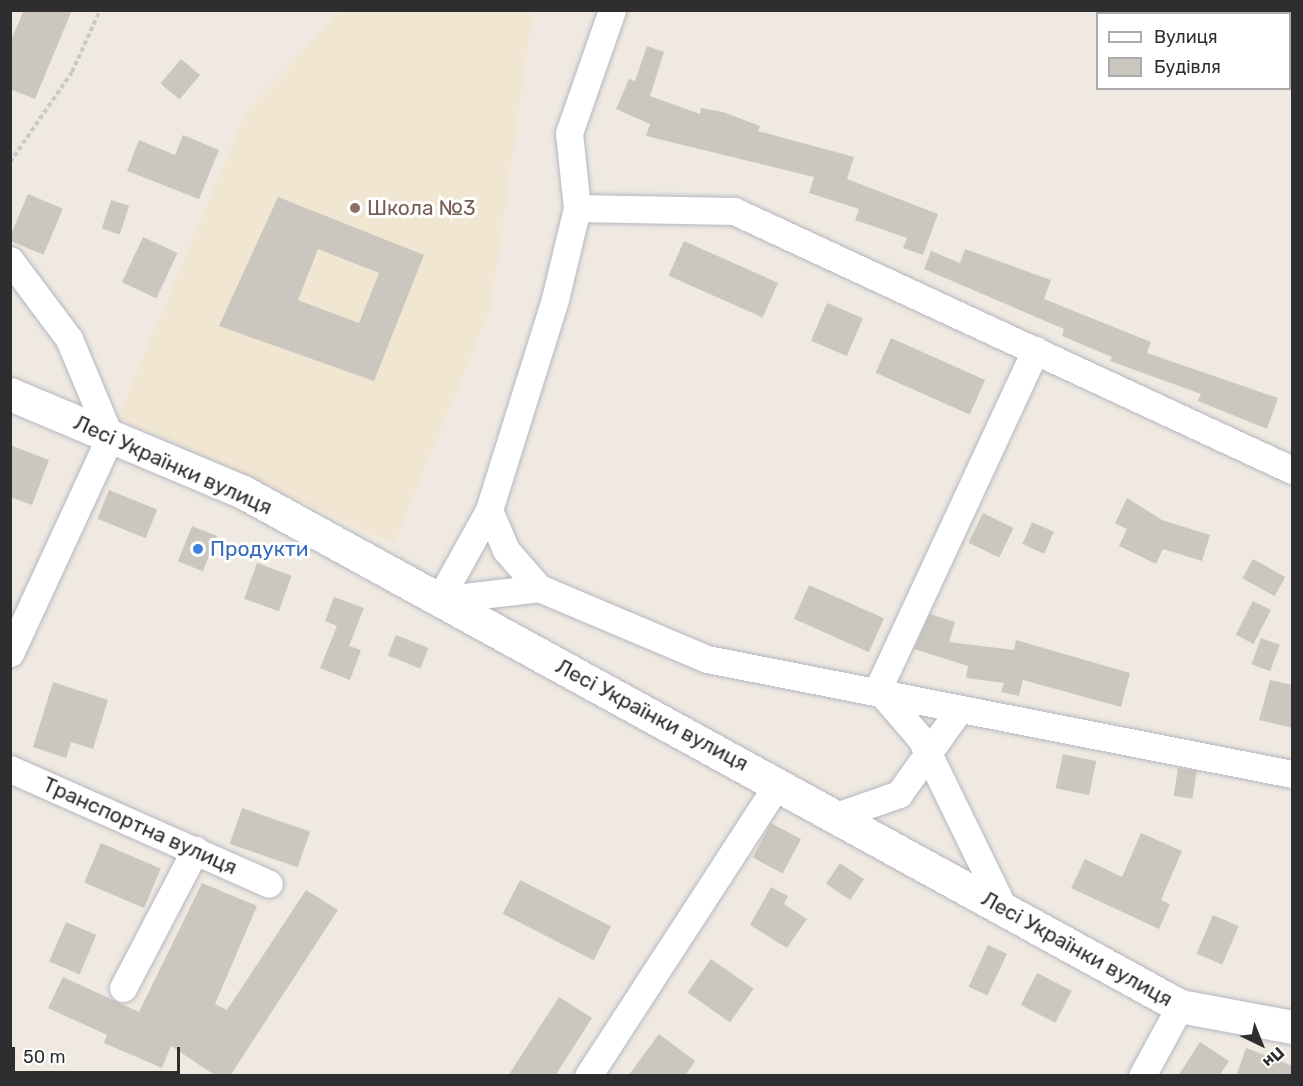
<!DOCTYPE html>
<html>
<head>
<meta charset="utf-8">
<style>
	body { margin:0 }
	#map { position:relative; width:1303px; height:1086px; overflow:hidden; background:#efe9e1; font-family:Rubik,sans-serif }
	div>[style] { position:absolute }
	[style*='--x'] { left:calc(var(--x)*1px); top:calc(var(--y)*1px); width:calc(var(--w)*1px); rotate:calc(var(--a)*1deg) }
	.education>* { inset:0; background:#f0e6d1 }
	.building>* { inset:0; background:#cbc7bf; transform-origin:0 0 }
	.path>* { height:4px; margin-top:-2px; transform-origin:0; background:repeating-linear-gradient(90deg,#c9c9c9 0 4.5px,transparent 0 7.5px) }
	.roads { filter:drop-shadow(0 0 2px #b4b7c1) drop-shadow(0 0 2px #b4b7c1) }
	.street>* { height:27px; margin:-13.5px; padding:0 13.5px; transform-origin:13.5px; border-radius:13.5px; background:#fff }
	.secondary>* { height:33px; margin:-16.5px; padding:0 16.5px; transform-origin:16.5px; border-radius:16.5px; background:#fff }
	.dots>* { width:16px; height:16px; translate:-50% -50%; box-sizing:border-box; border:3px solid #fff; border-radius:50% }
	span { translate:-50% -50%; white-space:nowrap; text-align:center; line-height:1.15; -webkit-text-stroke:6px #fff; paint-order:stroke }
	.education-label { font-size:21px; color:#785e54 }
	.left { translate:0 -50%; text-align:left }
	.street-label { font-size:21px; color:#2e2e2e }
	.shop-label { font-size:21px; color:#366cbe }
	.frame { position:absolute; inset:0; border:12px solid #2e2e2e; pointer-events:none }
	.legend { position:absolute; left:1096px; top:12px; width:195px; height:78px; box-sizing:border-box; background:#fff; border:2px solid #ababab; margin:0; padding:8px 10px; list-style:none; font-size:18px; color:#2e2e2e }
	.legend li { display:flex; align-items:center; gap:12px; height:30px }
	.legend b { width:30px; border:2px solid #ababab }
	.north { position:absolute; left:1231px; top:1014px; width:60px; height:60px; -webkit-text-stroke:4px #fff; paint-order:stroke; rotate:137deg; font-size:16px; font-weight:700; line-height:24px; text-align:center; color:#2e2e2e }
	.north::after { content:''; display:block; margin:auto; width:21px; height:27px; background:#2e2e2e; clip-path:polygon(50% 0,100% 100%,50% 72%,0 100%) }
	.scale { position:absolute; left:12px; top:1047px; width:168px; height:27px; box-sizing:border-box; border:3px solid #2e2e2e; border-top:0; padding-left:8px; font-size:18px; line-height:21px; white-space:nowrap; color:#2e2e2e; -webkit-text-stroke:4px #fff; paint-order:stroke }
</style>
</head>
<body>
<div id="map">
	<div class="education">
		<div style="clip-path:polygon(341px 11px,533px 11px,491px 307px,394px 544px,118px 417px,247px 109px)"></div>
	</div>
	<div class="building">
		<div style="clip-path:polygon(24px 10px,72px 10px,35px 99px,10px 89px,10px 42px)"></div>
		<div style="clip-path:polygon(647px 46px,664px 52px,650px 96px,700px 114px,701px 108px,723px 112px,760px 126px,758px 131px,854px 157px,847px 179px,938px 214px,923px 255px,903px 248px,907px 238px,855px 220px,859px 209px,809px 193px,814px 177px,646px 136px,650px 124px,616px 109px,629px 79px,635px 81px)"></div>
		<div style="left:181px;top:59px;width:25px;height:32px;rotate:40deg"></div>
		<div style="clip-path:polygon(183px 135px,219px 150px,199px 199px,127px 171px,139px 140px,175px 155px)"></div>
		<div style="left:28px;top:194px;width:38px;height:50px;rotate:23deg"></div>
		<div style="clip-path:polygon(evenodd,278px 197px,424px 255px,374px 381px,219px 326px,278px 197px,318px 249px,379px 273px,359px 323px,298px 300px,318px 249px)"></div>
		<div style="left:111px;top:200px;width:19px;height:30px;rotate:18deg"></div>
		<div style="left:143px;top:237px;width:38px;height:50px;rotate:25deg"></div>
		<div style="left:684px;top:241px;width:103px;height:38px;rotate:24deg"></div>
		<div style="clip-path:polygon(965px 249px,1051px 280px,1044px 299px,1151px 342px,1147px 353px,1278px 398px,1267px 429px,1198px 401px,1201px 394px,1110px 361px,1112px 357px,1062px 336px,1064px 329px,924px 269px,931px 251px,960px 263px)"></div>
		<div style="left:827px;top:303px;width:39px;height:41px;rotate:23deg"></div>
		<div style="left:891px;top:338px;width:103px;height:38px;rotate:24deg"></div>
		<div style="clip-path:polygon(10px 445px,49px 460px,32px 505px,10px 497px)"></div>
		<div style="left:109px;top:490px;width:52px;height:31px;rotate:22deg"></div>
		<div style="clip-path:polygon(1127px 498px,1162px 520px,1210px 535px,1202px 561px,1163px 549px,1156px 564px,1119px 546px,1127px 529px,1115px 523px)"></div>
		<div style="left:983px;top:513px;width:34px;height:33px;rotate:26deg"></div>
		<div style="left:1032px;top:522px;width:24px;height:24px;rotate:24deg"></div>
		<div style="left:192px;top:526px;width:27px;height:38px;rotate:22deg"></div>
		<div style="left:1253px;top:559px;width:37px;height:22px;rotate:29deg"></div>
		<div style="left:257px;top:563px;width:37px;height:38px;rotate:20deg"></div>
		<div style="left:809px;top:585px;width:82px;height:37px;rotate:24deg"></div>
		<div style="clip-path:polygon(334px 597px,364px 608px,349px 646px,361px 650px,350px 680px,320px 668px,337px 626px,325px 621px)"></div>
		<div style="left:1253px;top:601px;width:20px;height:38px;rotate:27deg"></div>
		<div style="clip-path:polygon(930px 614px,955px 622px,949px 642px,1014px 650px,1016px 640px,1130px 673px,1121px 707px,1023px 680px,1019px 696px,1001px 692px,1004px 683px,966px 678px,968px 666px,914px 649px)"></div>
		<div style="left:396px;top:635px;width:35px;height:22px;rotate:22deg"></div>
		<div style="left:1261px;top:638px;width:20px;height:28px;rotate:20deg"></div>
		<div style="clip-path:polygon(1270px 680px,1293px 685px,1293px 728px,1259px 720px)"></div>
		<div style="clip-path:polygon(53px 682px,108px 700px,93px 749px,71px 742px,66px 758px,33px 747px)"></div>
		<div style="left:1063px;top:754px;width:34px;height:35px;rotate:12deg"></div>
		<div style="left:1178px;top:768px;width:19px;height:28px;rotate:9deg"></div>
		<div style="left:242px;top:808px;width:72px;height:38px;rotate:19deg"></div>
		<div style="left:771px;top:823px;width:34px;height:39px;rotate:28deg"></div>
		<div style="clip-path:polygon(1141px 833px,1182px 851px,1161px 900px,1170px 904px,1159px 929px,1071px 888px,1085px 859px,1122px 877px)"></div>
		<div style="left:101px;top:843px;width:65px;height:43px;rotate:23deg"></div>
		<div style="left:840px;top:863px;width:29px;height:25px;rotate:34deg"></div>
		<div style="left:520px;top:880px;width:102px;height:38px;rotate:27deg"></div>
		<div style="clip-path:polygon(202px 883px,257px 906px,215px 1004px,227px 1010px,306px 890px,338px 910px,230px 1076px,216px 1076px,171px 1046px,162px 1068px,104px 1043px,107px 1035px,48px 1008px,63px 977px,139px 1012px)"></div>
		<div style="clip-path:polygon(771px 887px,788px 896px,784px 904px,807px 919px,787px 948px,750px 925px)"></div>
		<div style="left:1213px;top:915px;width:28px;height:42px;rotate:23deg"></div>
		<div style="left:66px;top:922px;width:33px;height:43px;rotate:23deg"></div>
		<div style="left:988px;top:945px;width:21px;height:46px;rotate:25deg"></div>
		<div style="left:711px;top:959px;width:52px;height:41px;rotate:35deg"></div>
		<div style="left:1037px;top:973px;width:39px;height:36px;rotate:27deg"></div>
		<div style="clip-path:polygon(559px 997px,592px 1018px,555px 1076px,508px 1076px)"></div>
		<div style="clip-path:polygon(659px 1034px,695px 1061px,685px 1076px,628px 1076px)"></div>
		<div style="clip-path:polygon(1200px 1042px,1229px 1061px,1219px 1076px,1178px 1076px)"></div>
		<div style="clip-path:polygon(1246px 1048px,1293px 1066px,1293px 1076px,1236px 1076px)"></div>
	</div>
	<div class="path">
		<div style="--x:10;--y:162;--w:109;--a:-55.4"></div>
		<div style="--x:72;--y:72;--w:68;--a:-65.7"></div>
	</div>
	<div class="roads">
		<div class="street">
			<div style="--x:577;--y:208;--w:157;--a:1.1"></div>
			<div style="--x:734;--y:211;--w:615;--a:24.9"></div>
			<div style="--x:10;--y:260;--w:99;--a:53.2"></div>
			<div style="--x:69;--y:339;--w:106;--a:67.3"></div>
			<div style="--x:110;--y:437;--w:238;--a:114.8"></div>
			<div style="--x:489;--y:510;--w:43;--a:67"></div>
			<div style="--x:506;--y:550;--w:50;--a:49"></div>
			<div style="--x:439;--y:600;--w:101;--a:-6.8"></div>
			<div style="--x:539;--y:588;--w:182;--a:22.9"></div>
			<div style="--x:707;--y:659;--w:596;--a:11.12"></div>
			<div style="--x:439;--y:600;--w:103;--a:-60.9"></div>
			<div style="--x:489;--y:510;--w:221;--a:-72.6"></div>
			<div style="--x:555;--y:299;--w:94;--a:-76.4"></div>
			<div style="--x:577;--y:208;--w:75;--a:-96.1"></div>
			<div style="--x:569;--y:133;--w:130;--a:-70.7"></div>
			<div style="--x:10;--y:769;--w:283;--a:23.9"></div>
			<div style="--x:836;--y:816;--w:67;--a:-19.2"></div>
			<div style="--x:899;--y:794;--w:103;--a:-54.5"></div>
			<div style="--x:1004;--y:909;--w:189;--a:-116"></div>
			<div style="--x:921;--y:739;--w:66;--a:-130.7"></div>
			<div style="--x:878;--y:689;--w:374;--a:-65.1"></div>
			<div style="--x:123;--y:988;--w:156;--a:-62.4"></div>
			<div style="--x:588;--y:1076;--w:349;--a:-57"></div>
			<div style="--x:1142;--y:1076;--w:80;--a:-61.5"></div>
		</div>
		<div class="secondary">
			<div style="--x:10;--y:394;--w:253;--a:22.8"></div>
			<div style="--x:243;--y:492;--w:1069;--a:28.75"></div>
			<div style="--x:1180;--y:1006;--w:114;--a:10.6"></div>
		</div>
	</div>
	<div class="dots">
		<div style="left:355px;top:208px;background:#8d6e63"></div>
		<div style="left:198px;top:549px;background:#3f7fe0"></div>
	</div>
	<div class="education-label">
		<span class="left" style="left:367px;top:208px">Школа №3</span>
	</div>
	<div class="street-label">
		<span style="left:173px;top:465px;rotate:24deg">Лесі Українки вулиця</span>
		<span style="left:652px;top:715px;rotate:28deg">Лесі Українки вулиця</span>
		<span style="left:140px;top:826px;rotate:24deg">Транспортна вулиця</span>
		<span style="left:1077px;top:949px;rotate:29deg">Лесі Українки вулиця</span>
	</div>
	<div class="shop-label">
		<span class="left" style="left:210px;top:549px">Продукти</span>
	</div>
	<div class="frame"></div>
	<ul class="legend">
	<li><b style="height:8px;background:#fff"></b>Вулиця</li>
	<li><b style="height:16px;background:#cbc7bf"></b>Будівля</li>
	</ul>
	<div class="north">Пн</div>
	<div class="scale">50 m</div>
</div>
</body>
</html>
